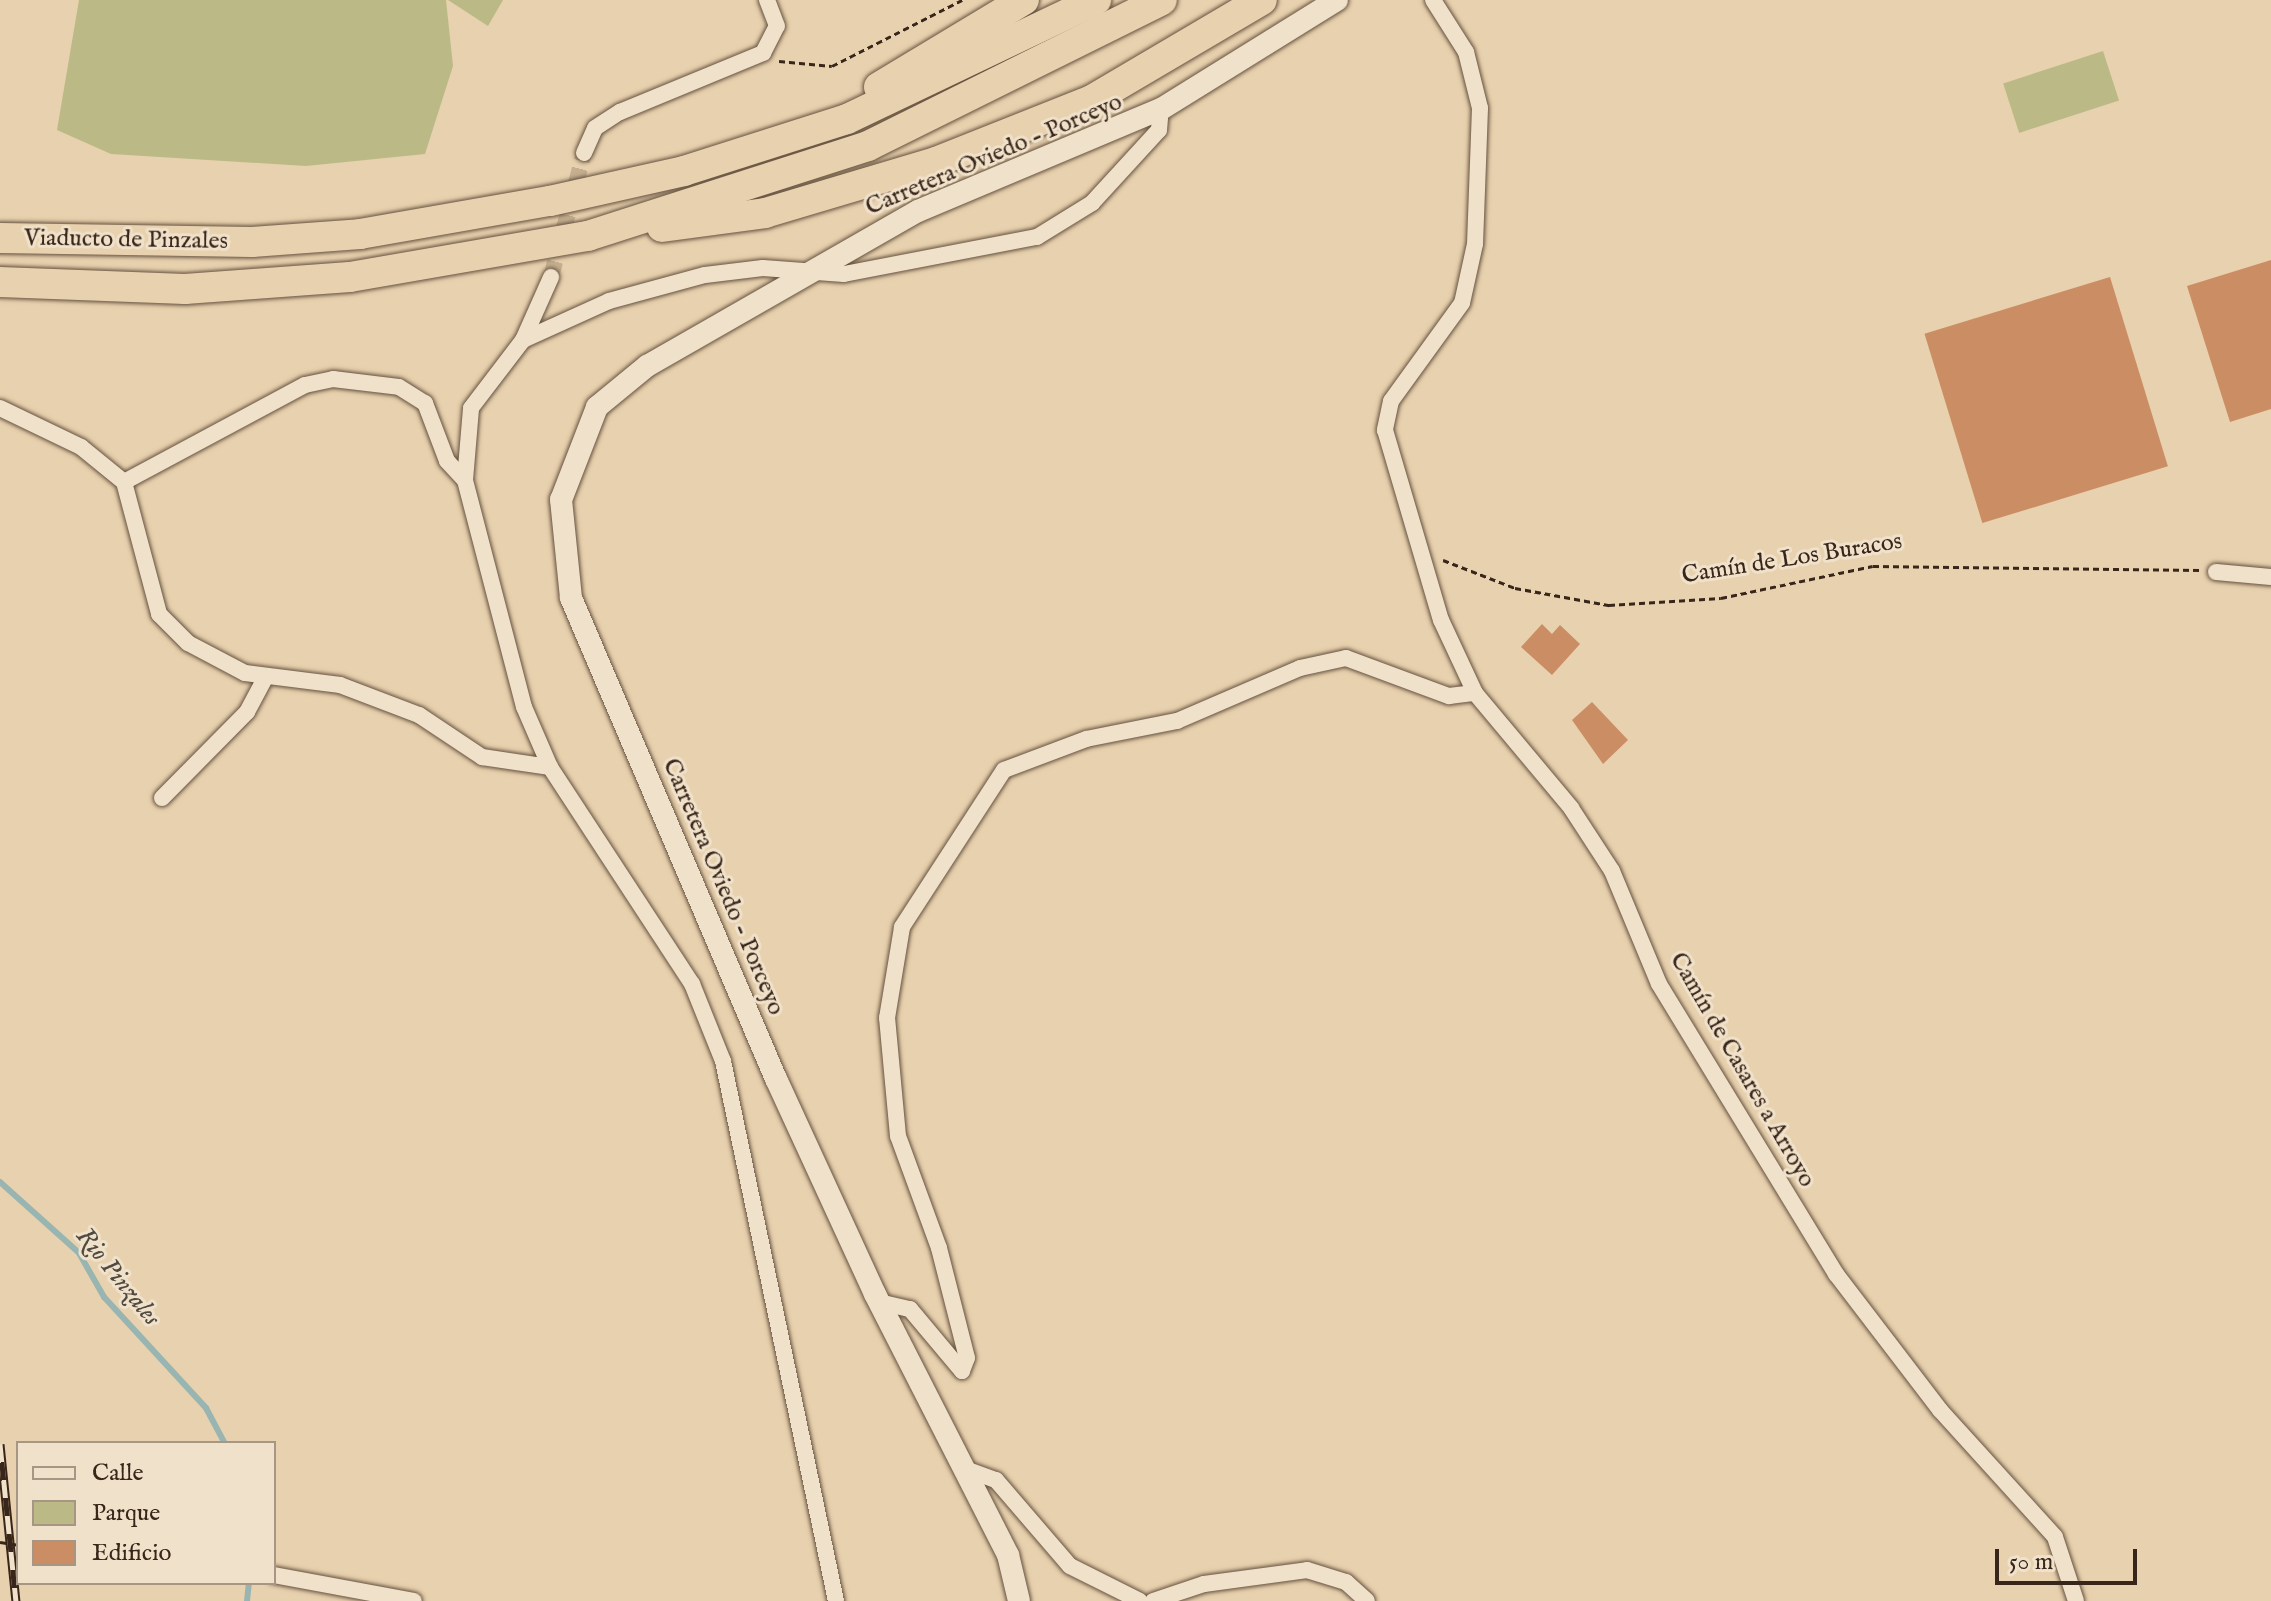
<!DOCTYPE html>
<html>
<head>
<meta charset="utf-8">
<style>
	body { margin:0 }
	#map { position:relative; width:2271px; height:1601px; overflow:hidden; background:#e8d1ae; font-family:"IM FELL English",serif }
	div>[style] { position:absolute }
	[style*='--x'] { left:calc(var(--x)*1px); top:calc(var(--y)*1px); width:calc(var(--w)*1px); rotate:calc(var(--a)*1deg) }
	.green>* { inset:0; background:#bbba86; transform-origin:0 0 }
	.stream>* { height:6px; margin:-3px; padding:0 3px; transform-origin:3px; border-radius:3px; background:#99b5b2 }
	.building>* { inset:0; background:#cb8d64; transform-origin:0 0 }
	.minor-tunnel>* { height:16px; margin-top:-8px; transform-origin:0; background:repeating-linear-gradient(90deg,#c5af90 0 16px,transparent 0 24px) }
	.path>* { height:3px; margin-top:-1.5px; transform-origin:0; background:repeating-linear-gradient(90deg,#39261a 0 6px,transparent 0 10px) }
	.roads { filter:drop-shadow(0 0 2px #65513f) drop-shadow(0 0 2px #65513f) }
	.minor>* { height:16px; margin:-8px; padding:0 8px; transform-origin:8px; border-radius:8px; background:#f0e1ca }
	.secondary>* { height:22px; margin:-11px; padding:0 11px; transform-origin:11px; border-radius:11px; background:#f0e1ca }
	.motorway>* { height:30px; margin:-15px; padding:0 15px; transform-origin:15px; border-radius:15px; background:#e8d1ae }
	.rail>* { height:9px; margin-top:-4.5px; transform-origin:0; background:repeating-linear-gradient(90deg,#f0e1ca 0 18px,#39261a 0 36px); box-sizing:border-box; border-block:2px solid #39261a }
	span { translate:-50% -50%; white-space:nowrap; text-align:center; line-height:1.15; -webkit-text-stroke:6px #f0e1ca; paint-order:stroke }
	.street-label { font-size:24px; color:#39261a }
	.water-label { font-size:26px; color:#514a40; font-style:italic }
	.legend { position:absolute; left:16px; top:1441px; width:260px; height:144px; box-sizing:border-box; background:#f0e1ca; border:2px solid #a79684; margin:0; padding:10px 14px; list-style:none; font-size:24px; color:#39261a }
	.legend li { display:flex; align-items:center; gap:16px; height:40px }
	.legend b { width:40px; border:2px solid #a79684 }
	.scale { position:absolute; left:1995px; top:1549px; width:142px; height:36px; box-sizing:border-box; border:4px solid #39261a; border-top:0; padding-left:10px; font-size:24px; line-height:28px; white-space:nowrap; color:#39261a; -webkit-text-stroke:6px #f0e1ca; paint-order:stroke }
</style>
</head>
<body>
<div id="map">
	<div class="green">
		<div style="clip-path:polygon(79px 0,446px 0,453px 66px,425px 154px,306px 166px,111px 154px,57px 130px)"></div>
		<div style="clip-path:polygon(448px 0,503px 0,488px 26px)"></div>
		<div style="left:2103px;top:51px;width:52px;height:105px;rotate:72deg"></div>
	</div>
	<div class="stream">
		<div style="--x:0;--y:1182;--w:106;--a:41.9"></div>
		<div style="--x:79;--y:1253;--w:51;--a:60.4"></div>
		<div style="--x:104;--y:1297;--w:151;--a:47.4"></div>
		<div style="--x:206;--y:1408;--w:40;--a:62"></div>
		<div style="--x:247;--y:1601;--w:18;--a:-84"></div>
	</div>
	<div class="building">
		<div style="clip-path:polygon(2271px 260px,2271px 409px,2230px 422px,2187px 286px)"></div>
		<div style="left:2110px;top:277px;width:198px;height:194px;rotate:73deg"></div>
		<div style="clip-path:polygon(1542px 624px,1552px 634px,1560px 625px,1580px 644px,1552px 675px,1521px 647px)"></div>
		<div style="clip-path:polygon(1592px 702px,1628px 740px,1603px 764px,1572px 720px)"></div>
	</div>
	<div class="minor-tunnel">
		<div style="--x:551;--y:277;--w:128;--a:-75.1"></div>
	</div>
	<div class="path">
		<div style="--x:779;--y:61;--w:53;--a:5.4"></div>
		<div style="--x:832;--y:66;--w:146;--a:-26.9"></div>
		<div style="--x:1443;--y:560;--w:77;--a:21.3"></div>
		<div style="--x:1515;--y:588;--w:96;--a:10.3"></div>
		<div style="--x:1609;--y:605;--w:112;--a:-3.6"></div>
		<div style="--x:1721;--y:598;--w:155;--a:-11.9"></div>
		<div style="--x:1873;--y:566;--w:327;--a:0.7"></div>
		<div style="--x:0;--y:1542;--w:18;--a:9"></div>
	</div>
	<div class="roads">
		<div class="minor">
			<div style="--x:1433;--y:0;--w:62;--a:57.6"></div>
			<div style="--x:1466;--y:52;--w:58;--a:76"></div>
			<div style="--x:1480;--y:108;--w:136;--a:92.1"></div>
			<div style="--x:1475;--y:244;--w:60;--a:102.4"></div>
			<div style="--x:1462;--y:303;--w:121;--a:125.9"></div>
			<div style="--x:1391;--y:401;--w:30;--a:102"></div>
			<div style="--x:1385;--y:430;--w:198;--a:73.6"></div>
			<div style="--x:1441;--y:620;--w:81;--a:65"></div>
			<div style="--x:1475;--y:693;--w:150;--a:50.1"></div>
			<div style="--x:1571;--y:808;--w:75;--a:56.9"></div>
			<div style="--x:1612;--y:871;--w:122;--a:67.4"></div>
			<div style="--x:1659;--y:984;--w:340;--a:58.6"></div>
			<div style="--x:1836;--y:1274;--w:171;--a:52.6"></div>
			<div style="--x:1940;--y:1410;--w:171;--a:47.8"></div>
			<div style="--x:2055;--y:1537;--w:67;--a:71.8"></div>
			<div style="--x:584;--y:153;--w:27;--a:-66"></div>
			<div style="--x:595;--y:128;--w:30;--a:-33"></div>
			<div style="--x:620;--y:112;--w:155;--a:-22.4"></div>
			<div style="--x:763;--y:53;--w:30;--a:-63"></div>
			<div style="--x:777;--y:26;--w:28;--a:-111"></div>
			<div style="--x:523;--y:340;--w:69;--a:-66"></div>
			<div style="--x:0;--y:408;--w:90;--a:25.7"></div>
			<div style="--x:81;--y:447;--w:55;--a:39.1"></div>
			<div style="--x:124;--y:482;--w:137;--a:75.1"></div>
			<div style="--x:159;--y:614;--w:41;--a:45"></div>
			<div style="--x:188;--y:643;--w:64;--a:27.8"></div>
			<div style="--x:245;--y:673;--w:96;--a:7.2"></div>
			<div style="--x:340;--y:685;--w:85;--a:20.8"></div>
			<div style="--x:419;--y:715;--w:76;--a:33.7"></div>
			<div style="--x:482;--y:757;--w:69;--a:8.4"></div>
			<div style="--x:124;--y:482;--w:205;--a:-28.2"></div>
			<div style="--x:305;--y:385;--w:29;--a:-12"></div>
			<div style="--x:333;--y:379;--w:66;--a:6.9"></div>
			<div style="--x:399;--y:387;--w:31;--a:32"></div>
			<div style="--x:425;--y:403;--w:62;--a:69.2"></div>
			<div style="--x:447;--y:461;--w:26;--a:47"></div>
			<div style="--x:2216;--y:572;--w:55;--a:5.2"></div>
			<div style="--x:162;--y:798;--w:121;--a:-45.3"></div>
			<div style="--x:247;--y:712;--w:38;--a:-62"></div>
			<div style="--x:879;--y:1302;--w:32;--a:13"></div>
			<div style="--x:910;--y:1309;--w:81;--a:50"></div>
			<div style="--x:962;--y:1371;--w:14;--a:-69"></div>
			<div style="--x:967;--y:1358;--w:114;--a:-104.3"></div>
			<div style="--x:939;--y:1248;--w:119;--a:-110.1"></div>
			<div style="--x:898;--y:1136;--w:119;--a:-95.3"></div>
			<div style="--x:887;--y:1018;--w:92;--a:-80.6"></div>
			<div style="--x:902;--y:927;--w:187;--a:-57"></div>
			<div style="--x:1004;--y:770;--w:88;--a:-20.7"></div>
			<div style="--x:1086;--y:739;--w:93;--a:-11.2"></div>
			<div style="--x:1177;--y:721;--w:134;--a:-23.3"></div>
			<div style="--x:1300;--y:668;--w:47;--a:-12.3"></div>
			<div style="--x:1346;--y:658;--w:110;--a:20.3"></div>
			<div style="--x:1449;--y:696;--w:26;--a:-7"></div>
			<div style="--x:968;--y:1470;--w:30;--a:20"></div>
			<div style="--x:996;--y:1480;--w:113;--a:49.3"></div>
			<div style="--x:1070;--y:1566;--w:78;--a:26.6"></div>
			<div style="--x:274;--y:1575;--w:142;--a:10.5"></div>
			<div style="--x:836;--y:1601;--w:552;--a:-101.82"></div>
			<div style="--x:723;--y:1061;--w:83;--a:-111.9"></div>
			<div style="--x:692;--y:984;--w:259;--a:-123.2"></div>
			<div style="--x:550;--y:767;--w:65;--a:-113.4"></div>
			<div style="--x:524;--y:707;--w:235;--a:-104.6"></div>
			<div style="--x:465;--y:480;--w:72;--a:-85.2"></div>
			<div style="--x:471;--y:408;--w:86;--a:-52.6"></div>
			<div style="--x:523;--y:340;--w:94;--a:-24.4"></div>
			<div style="--x:609;--y:301;--w:99;--a:-15.2"></div>
			<div style="--x:705;--y:275;--w:58;--a:-6.9"></div>
			<div style="--x:763;--y:268;--w:81;--a:4.2"></div>
			<div style="--x:844;--y:274;--w:197;--a:-10.9"></div>
			<div style="--x:1037;--y:237;--w:65;--a:-31.7"></div>
			<div style="--x:1092;--y:203;--w:99;--a:-47.5"></div>
			<div style="--x:1159;--y:130;--w:21;--a:-85"></div>
			<div style="--x:1153;--y:1601;--w:54;--a:-18.4"></div>
			<div style="--x:1204;--y:1584;--w:104;--a:-7.7"></div>
			<div style="--x:1307;--y:1570;--w:41;--a:17.1"></div>
			<div style="--x:1346;--y:1582;--w:28;--a:42"></div>
		</div>
		<div class="secondary">
			<div style="--x:1019;--y:1601;--w:47;--a:-103.4"></div>
			<div style="--x:1008;--y:1555;--w:293;--a:-117"></div>
			<div style="--x:875;--y:1294;--w:237;--a:-114.7"></div>
			<div style="--x:776;--y:1079;--w:523;--a:-113.08"></div>
			<div style="--x:571;--y:598;--w:99;--a:-95.8"></div>
			<div style="--x:561;--y:500;--w:100;--a:-68.8"></div>
			<div style="--x:597;--y:407;--w:65;--a:-39.4"></div>
			<div style="--x:647;--y:366;--w:312;--a:-29.8"></div>
			<div style="--x:918;--y:211;--w:264;--a:-22.8"></div>
			<div style="--x:1161;--y:109;--w:207;--a:-31.8"></div>
		</div>
		<div class="motorway">
			<div style="--x:879;--y:87;--w:169;--a:-31"></div>
			<div style="--x:662;--y:227;--w:104;--a:-7.7"></div>
			<div style="--x:765;--y:213;--w:178;--a:-16.6"></div>
			<div style="--x:936;--y:162;--w:168;--a:-21.7"></div>
			<div style="--x:1092;--y:100;--w:197;--a:-30.5"></div>
			<div style="--x:0;--y:238;--w:252;--a:0.9"></div>
			<div style="--x:252;--y:242;--w:108;--a:-4.2"></div>
			<div style="--x:360;--y:234;--w:193;--a:-9.9"></div>
			<div style="--x:550;--y:201;--w:137;--a:-12.6"></div>
			<div style="--x:684;--y:171;--w:171;--a:-17.7"></div>
			<div style="--x:847;--y:119;--w:276;--a:-25.5"></div>
			<div style="--x:0;--y:282;--w:185;--a:2.2"></div>
			<div style="--x:185;--y:289;--w:165;--a:-4.2"></div>
			<div style="--x:350;--y:277;--w:242;--a:-9.8"></div>
			<div style="--x:588;--y:236;--w:294;--a:-17.8"></div>
			<div style="--x:868;--y:146;--w:328;--a:-26.4"></div>
		</div>
	</div>
	<div class="rail">
		<div style="--x:0;--y:1444;--w:158;--a:84.2"></div>
	</div>
	<div class="street-label">
		<span style="left:994px;top:155px;rotate:-23deg">Carretera Oviedo - Porceyo</span>
		<span style="left:126px;top:240px;rotate:1deg">Viaducto de Pinzales</span>
		<span style="left:1792px;top:559px;rotate:-9deg">Camín de Los Buracos</span>
		<span style="left:723px;top:887px;rotate:67deg">Carretera Oviedo - Porceyo</span>
		<span style="left:1742px;top:1070px;rotate:60deg">Camín de Casares a Arroyo</span>
	</div>
	<div class="water-label">
		<span style="left:118px;top:1277px;rotate:51deg">Rio Pinzales</span>
	</div>
	<ul class="legend">
	<li><b style="height:10px;background:#f0e1ca"></b>Calle</li>
	<li><b style="height:22px;background:#bbba86"></b>Parque</li>
	<li><b style="height:22px;background:#cb8d64"></b>Edificio</li>
	</ul>
	<div class="scale">50 m</div>
</div>
</body>
</html>
